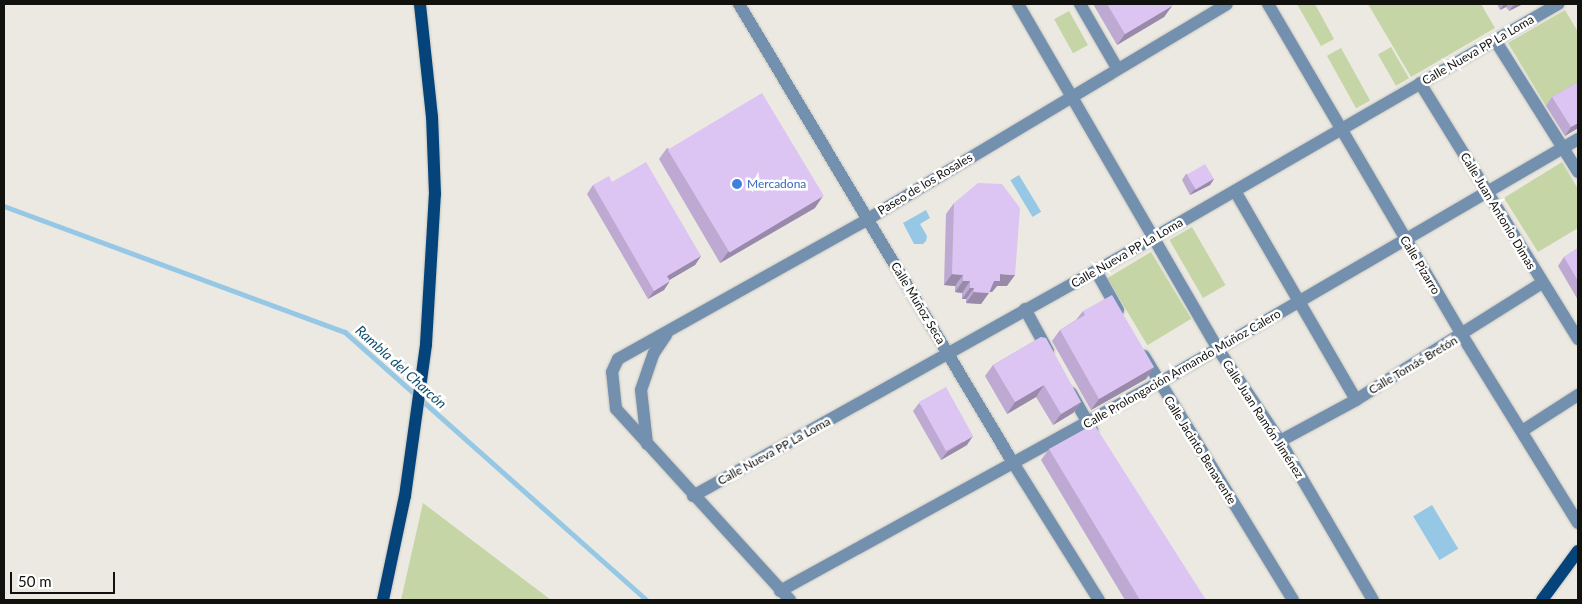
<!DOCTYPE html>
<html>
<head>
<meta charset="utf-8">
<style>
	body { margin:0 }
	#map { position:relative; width:1582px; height:604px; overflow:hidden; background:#ebe9e1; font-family:Lato,sans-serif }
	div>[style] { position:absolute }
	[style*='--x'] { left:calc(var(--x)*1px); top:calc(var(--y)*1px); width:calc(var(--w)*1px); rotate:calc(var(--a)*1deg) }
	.green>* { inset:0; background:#c5d5a5; transform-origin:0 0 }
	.water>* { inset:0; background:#96c8e6; transform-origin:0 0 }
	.stream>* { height:4.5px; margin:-2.25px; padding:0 2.25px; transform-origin:2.25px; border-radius:2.25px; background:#96c8e6 }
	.roads { filter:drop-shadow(0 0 1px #c8c6bf) drop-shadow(0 0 1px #c8c6bf) }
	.minor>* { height:12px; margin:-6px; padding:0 6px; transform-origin:6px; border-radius:6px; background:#7390af }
	.major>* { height:12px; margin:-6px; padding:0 6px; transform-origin:6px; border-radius:6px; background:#05447a }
	.wall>* { inset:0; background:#bda9d1 }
	.shaded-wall>* { inset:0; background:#9a8aaa }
	.building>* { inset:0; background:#dcc5f3; transform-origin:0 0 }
	.dots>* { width:14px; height:14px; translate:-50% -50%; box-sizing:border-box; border:2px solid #fff; border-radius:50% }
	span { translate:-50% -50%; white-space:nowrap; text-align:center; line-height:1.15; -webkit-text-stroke:5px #fff; paint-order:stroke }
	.street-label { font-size:12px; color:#11110e }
	.shop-label { font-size:12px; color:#366cbe }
	.left { translate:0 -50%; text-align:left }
	.water-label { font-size:14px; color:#12506e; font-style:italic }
	.frame { position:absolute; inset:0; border:5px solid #11110e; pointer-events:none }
	.scale { position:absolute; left:10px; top:572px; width:105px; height:22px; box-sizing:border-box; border:2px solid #11110e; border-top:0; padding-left:6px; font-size:15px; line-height:18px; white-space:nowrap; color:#11110e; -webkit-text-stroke:4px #fff; paint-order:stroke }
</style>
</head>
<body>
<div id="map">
	<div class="green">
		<div style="clip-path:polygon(1297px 4px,1315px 4px,1334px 39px,1321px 46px)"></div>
		<div style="clip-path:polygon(1368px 4px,1481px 4px,1495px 28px,1411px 77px)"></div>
		<div style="clip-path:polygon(1565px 10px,1578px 32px,1578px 87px,1546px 106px,1508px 43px)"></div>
		<div style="left:1069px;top:11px;width:39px;height:17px;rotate:61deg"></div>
		<div style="left:1391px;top:47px;width:36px;height:15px;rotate:60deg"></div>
		<div style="left:1341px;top:48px;width:60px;height:16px;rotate:61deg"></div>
		<div style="clip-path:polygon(1562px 162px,1578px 189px,1578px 228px,1538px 252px,1504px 198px)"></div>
		<div style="left:1192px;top:227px;width:67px;height:26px;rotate:60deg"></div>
		<div style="left:1151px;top:252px;width:78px;height:51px;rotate:59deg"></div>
		<div style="clip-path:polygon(423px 503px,551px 600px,401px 600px)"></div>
	</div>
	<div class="water">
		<div style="left:1019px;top:175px;width:43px;height:10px;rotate:59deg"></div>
		<div style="clip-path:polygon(926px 210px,930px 218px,920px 224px,927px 236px,926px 241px,923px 244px,914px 244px,903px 223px)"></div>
		<div style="left:1432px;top:505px;width:51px;height:22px;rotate:59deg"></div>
	</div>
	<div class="stream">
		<div style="--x:4;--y:206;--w:364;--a:20.3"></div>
		<div style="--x:345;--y:332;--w:404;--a:41.6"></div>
	</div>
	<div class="roads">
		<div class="minor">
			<div style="--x:739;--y:4;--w:532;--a:59.15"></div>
			<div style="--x:1012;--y:461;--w:164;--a:58"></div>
			<div style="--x:1018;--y:4;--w:399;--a:59.9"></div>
			<div style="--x:1218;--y:349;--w:111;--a:56"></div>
			<div style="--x:1280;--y:441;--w:184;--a:59.7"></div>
			<div style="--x:1080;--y:4;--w:74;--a:60"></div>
			<div style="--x:1268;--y:4;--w:395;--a:59.6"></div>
			<div style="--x:1468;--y:345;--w:209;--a:58.3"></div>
			<div style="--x:1495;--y:40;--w:156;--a:57.8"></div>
			<div style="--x:1420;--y:83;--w:301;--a:58.3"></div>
			<div style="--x:1235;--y:191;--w:241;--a:59.9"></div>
			<div style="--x:1096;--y:271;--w:45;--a:60.6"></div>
			<div style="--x:1025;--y:309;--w:48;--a:61.3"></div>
			<div style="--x:1144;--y:356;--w:286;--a:58.6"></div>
			<div style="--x:1071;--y:393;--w:43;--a:60.4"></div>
			<div style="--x:1522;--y:431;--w:67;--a:-32.7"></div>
			<div style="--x:1280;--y:441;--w:86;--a:-28.3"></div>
			<div style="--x:1356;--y:400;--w:220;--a:-32.2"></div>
			<div style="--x:647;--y:444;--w:54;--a:-96.3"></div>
			<div style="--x:641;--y:390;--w:39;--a:-71"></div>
			<div style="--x:654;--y:353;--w:22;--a:-56"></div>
			<div style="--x:693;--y:496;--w:462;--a:-29.2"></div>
			<div style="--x:1096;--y:271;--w:534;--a:-30.02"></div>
			<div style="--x:780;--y:591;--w:432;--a:-28.8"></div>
			<div style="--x:1159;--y:383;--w:485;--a:-30.2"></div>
			<div style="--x:790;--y:600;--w:258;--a:-132.3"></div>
			<div style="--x:616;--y:409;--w:37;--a:-96"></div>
			<div style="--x:612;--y:372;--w:14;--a:-65"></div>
			<div style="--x:618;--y:359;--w:287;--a:-29.2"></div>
			<div style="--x:868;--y:219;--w:418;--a:-30.9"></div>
		</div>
		<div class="major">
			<div style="--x:383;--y:600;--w:106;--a:-78.1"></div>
			<div style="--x:405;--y:496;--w:153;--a:-82.1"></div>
			<div style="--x:426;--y:344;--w:150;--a:-86.6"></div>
			<div style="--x:435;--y:194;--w:77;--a:-92.2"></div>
			<div style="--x:432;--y:117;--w:114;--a:-96.1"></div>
			<div style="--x:1542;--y:600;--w:61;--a:-53.7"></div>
		</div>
	</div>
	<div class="wall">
		<div style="clip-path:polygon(1093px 4px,1171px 4px,1172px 6px,1164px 17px,1117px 45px)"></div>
		<div style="clip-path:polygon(1497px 4px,1523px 4px,1509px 11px,1506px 7px,1500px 10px)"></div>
		<div style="clip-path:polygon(1578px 82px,1578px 128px,1565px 136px,1546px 106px,1552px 97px)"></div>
		<div style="clip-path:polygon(667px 148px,815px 208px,720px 263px,659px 159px)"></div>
		<div style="clip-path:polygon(1186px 174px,1214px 179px,1210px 185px,1190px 195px,1182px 180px)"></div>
		<div style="clip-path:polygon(612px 182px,701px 256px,695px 265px,669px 280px,664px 290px,648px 299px,587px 194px,593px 185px)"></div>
		<div style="clip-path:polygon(954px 203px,1007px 286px,997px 286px,992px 292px,989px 292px,981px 304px,966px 303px,966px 299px,962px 299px,962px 293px,955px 292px,955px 286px,944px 285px,946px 214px)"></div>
		<div style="clip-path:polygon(1578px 248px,1578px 300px,1558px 266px,1564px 257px)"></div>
		<div style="clip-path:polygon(1083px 311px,1154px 367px,1146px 379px,1091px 410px,1052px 341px,1060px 330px,1076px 320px)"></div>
		<div style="clip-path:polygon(1041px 337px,1081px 402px,1073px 413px,1053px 425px,1036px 397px,1007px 414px,985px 376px,993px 365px)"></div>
		<div style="clip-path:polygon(919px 403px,967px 445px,941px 460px,913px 411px)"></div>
		<div style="clip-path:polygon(1049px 449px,1206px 600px,1125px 600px,1041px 460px)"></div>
	</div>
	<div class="shaded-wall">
		<div style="clip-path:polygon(1504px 4px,1508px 4px,1506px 7px,1500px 10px)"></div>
		<div style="clip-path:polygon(1516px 4px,1523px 4px,1509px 11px,1513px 6px)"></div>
		<div style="clip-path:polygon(1172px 6px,1164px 17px,1117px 45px,1125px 34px)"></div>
		<div style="clip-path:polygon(1578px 123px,1578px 128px,1565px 136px,1571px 127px)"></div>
		<div style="clip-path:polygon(1214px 179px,1210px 185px,1190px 195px,1194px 190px)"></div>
		<div style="clip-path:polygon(823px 196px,815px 208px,720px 263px,728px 252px)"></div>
		<div style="clip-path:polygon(701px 256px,695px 265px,661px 285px,667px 276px)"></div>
		<div style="clip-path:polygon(952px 274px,963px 275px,955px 286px,944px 285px)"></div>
		<div style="clip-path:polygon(1000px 274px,1015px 275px,1007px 286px,997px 286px,992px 292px,986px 292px,994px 281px)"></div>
		<div style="clip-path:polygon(670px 281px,664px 290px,648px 299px,654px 291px)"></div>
		<div style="clip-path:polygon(963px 281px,970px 281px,962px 293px,955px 292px)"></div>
		<div style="clip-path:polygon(970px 288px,974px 288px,966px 299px,962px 299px)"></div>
		<div style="clip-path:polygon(974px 292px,989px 293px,981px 304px,966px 303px)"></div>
		<div style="clip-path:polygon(1154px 367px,1146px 379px,1091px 410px,1099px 399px)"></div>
		<div style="clip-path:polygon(1044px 385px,1036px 397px,1007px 414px,1015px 402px)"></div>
		<div style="clip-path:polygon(1081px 402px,1073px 413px,1053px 425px,1061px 414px)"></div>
		<div style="clip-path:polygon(973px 436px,967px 445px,941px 460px,947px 452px)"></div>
	</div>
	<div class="building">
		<div style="clip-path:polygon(1107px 4px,1171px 4px,1172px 6px,1125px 34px)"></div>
		<div style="clip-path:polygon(1578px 82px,1578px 123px,1571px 127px,1552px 97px)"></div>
		<div style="left:762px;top:93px;width:120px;height:110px;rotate:59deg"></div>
		<div style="clip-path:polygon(646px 162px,701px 256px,667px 276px,670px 281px,654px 291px,593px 185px,609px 176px,612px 182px)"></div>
		<div style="left:1205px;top:164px;width:17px;height:21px;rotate:59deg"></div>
		<div style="clip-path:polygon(978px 183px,1002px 184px,1020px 208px,1015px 275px,1000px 274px,1000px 281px,994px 281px,989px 293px,974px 292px,974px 288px,970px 288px,970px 281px,963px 281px,963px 275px,952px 274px,954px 203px)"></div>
		<div style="clip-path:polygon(1578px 248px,1578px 281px,1564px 257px)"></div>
		<div style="clip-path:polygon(1112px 295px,1154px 367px,1099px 399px,1060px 330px,1085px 315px,1083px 311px)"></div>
		<div style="clip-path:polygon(1041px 337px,1046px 338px,1081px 402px,1061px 414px,1044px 385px,1015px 402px,993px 365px)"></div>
		<div style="left:946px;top:387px;width:56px;height:31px;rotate:61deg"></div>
		<div style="clip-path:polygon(1094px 424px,1206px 600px,1140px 600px,1049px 449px)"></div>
	</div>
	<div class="dots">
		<div style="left:737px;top:184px;background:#3f7fe0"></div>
	</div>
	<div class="street-label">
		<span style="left:1478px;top:50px;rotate:-30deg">Calle Nueva PP La Loma</span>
		<span style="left:925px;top:184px;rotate:-31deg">Paseo de los Rosales</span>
		<span style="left:1498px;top:211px;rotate:59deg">Calle Juan Antonio Dimas</span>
		<span style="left:1127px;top:253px;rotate:-30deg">Calle Nueva PP La Loma</span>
		<span style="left:1420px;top:265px;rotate:59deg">Calle Pizarro</span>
		<span style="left:918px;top:303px;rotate:59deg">Calle Muñoz Seca</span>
		<span style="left:1413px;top:365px;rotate:-31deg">Calle Tomás Bretón</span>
		<span style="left:1182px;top:369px;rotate:-30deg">Calle Prolongación Armando Muñoz Calero</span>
		<span style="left:1263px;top:419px;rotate:57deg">Calle Juan Ramón Jiménez</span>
		<span style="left:1200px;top:450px;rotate:58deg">Calle Jacinto Benavente</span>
		<span style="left:774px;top:451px;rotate:-29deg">Calle Nueva PP La Loma</span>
	</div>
	<div class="shop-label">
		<span class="left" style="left:747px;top:184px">Mercadona</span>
	</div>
	<div class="water-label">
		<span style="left:401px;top:367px;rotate:42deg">Rambla del Charcón</span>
	</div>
	<div class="frame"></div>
	<div class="scale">50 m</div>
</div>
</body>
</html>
